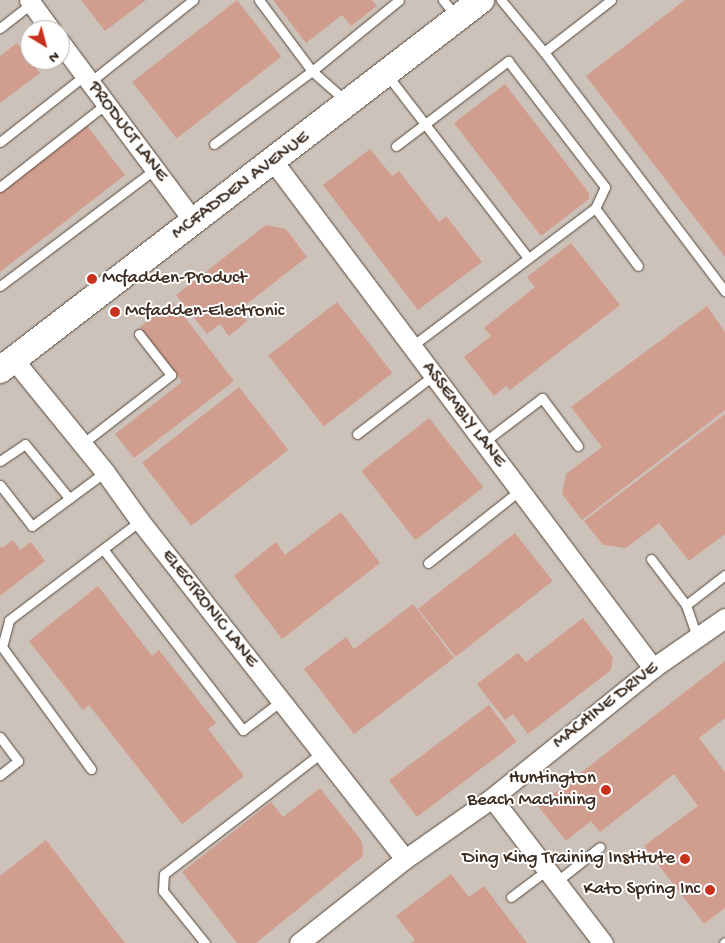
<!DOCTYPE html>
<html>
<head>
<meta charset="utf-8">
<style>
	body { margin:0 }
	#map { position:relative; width:725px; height:943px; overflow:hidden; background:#f3efdb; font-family:"Gochi Hand",sans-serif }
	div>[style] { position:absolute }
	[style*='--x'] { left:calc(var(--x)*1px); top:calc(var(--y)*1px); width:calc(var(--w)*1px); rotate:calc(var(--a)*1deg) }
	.industrial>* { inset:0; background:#cdc2b9 }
	.building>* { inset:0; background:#d09d8f; transform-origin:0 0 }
	.roads { filter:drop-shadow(0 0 1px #57483a) drop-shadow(0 0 1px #57483a) }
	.lane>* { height:9px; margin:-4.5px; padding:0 4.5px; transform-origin:4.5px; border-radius:4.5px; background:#fff }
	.street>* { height:19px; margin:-9.5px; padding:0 9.5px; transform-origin:9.5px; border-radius:9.5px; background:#fff }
	.secondary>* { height:26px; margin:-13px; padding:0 13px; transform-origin:13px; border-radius:13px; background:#fff }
	.dots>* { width:14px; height:14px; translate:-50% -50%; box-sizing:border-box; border:2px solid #fff; border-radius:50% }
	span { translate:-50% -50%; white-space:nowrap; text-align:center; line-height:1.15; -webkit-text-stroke:4px #fff; paint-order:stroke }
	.street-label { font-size:19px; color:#3b2a1e }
	.poi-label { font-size:19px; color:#3b2a1e }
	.left { translate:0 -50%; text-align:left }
	.right { translate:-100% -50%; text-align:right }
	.north { position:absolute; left:20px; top:20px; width:50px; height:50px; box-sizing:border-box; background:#fff; border:1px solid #b1aaa5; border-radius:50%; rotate:143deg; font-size:14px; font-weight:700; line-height:20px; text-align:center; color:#3b2a1e }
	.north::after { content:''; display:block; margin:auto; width:18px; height:22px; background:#c8321e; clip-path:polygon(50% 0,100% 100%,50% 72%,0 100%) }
</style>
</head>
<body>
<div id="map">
	<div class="industrial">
		<div style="clip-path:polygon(evenodd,0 0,725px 0,725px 943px,0 943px,0 0,30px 30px,60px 30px,60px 60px,30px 60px,30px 30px)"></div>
	</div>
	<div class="building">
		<div style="clip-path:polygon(81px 0,146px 0,105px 31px)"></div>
		<div style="left:237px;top:0;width:72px;height:133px;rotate:52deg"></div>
		<div style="clip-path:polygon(273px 0,372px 0,377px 6px,351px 26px,342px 15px,306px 43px)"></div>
		<div style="clip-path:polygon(685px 0,725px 0,725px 257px,586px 76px)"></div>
		<div style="clip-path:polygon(17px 43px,40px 73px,0 103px,0 56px)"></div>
		<div style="clip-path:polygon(505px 84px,589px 193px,589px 199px,541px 236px,454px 123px)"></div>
		<div style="clip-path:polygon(87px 126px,125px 175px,0 272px,0 193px)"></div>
		<div style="clip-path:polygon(370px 149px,392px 176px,399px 171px,439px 222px,446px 216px,482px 262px,418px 310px,323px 185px)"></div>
		<div style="clip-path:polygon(266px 225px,286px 229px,307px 257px,239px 310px,247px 321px,229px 336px,220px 324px,207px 334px,176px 295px)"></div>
		<div style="clip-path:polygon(571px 243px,620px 305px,510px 390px,506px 386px,494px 396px,464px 357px,491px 336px,484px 328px,535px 287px,527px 277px)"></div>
		<div style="clip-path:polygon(173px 302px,234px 381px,134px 458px,115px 434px,182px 382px,140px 327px)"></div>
		<div style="left:337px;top:302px;width:90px;height:87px;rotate:52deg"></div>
		<div style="clip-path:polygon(707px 306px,725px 332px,725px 410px,582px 520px,562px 494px,566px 474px,602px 447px,571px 407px)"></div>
		<div style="left:239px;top:387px;width:80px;height:123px;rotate:52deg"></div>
		<div style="clip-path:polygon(725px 414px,725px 534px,689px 561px,659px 523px,626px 548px,603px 545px,584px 521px)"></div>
		<div style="left:429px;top:418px;width:88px;height:86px;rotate:52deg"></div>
		<div style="clip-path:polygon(341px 512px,380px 563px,282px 639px,234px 576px,276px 542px,285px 555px)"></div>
		<div style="left:515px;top:533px;width:61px;height:123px;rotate:52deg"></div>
		<div style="clip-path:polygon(13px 540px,20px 550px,31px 542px,45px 561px,0 596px,0 546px,2px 548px)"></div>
		<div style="clip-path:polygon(98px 586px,152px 656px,159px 650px,216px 723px,208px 729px,244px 776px,182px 824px,89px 705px,83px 710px,29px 641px)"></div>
		<div style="clip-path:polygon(413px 604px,454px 658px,354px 734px,304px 669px,346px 637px,354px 649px)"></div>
		<div style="clip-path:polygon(583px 618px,613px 657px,611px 670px,528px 734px,513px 714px,505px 720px,477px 684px,518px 653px,526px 662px)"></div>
		<div style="clip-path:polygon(725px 661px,725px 718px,699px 738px,725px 772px,725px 908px,704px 924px,644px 846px,698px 806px,674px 774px,600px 832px,591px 821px,566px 841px,538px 806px)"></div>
		<div style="left:489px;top:705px;width:46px;height:125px;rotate:53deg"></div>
		<div style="clip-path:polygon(320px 788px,361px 840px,363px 848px,362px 857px,256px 943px,237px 943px,182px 872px,271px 802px,283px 817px)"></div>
		<div style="clip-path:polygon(46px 840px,125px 943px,0 943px,0 876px)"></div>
		<div style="clip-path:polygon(451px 874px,469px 897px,484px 886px,527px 943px,411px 943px,415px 940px,396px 916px)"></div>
	</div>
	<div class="roads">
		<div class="lane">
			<div style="--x:259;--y:0;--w:89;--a:53.3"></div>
			<div style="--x:312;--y:71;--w:45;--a:41.4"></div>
			<div style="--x:443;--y:0;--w:21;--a:51"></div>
			<div style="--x:501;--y:0;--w:67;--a:50.4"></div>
			<div style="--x:611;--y:0;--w:85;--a:142.2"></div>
			<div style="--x:544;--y:52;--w:300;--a:52.9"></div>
			<div style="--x:0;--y:28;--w:41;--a:-38"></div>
			<div style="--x:388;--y:76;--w:230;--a:52.4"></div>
			<div style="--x:90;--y:82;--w:132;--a:-38.5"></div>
			<div style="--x:0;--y:142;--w:108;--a:-38.2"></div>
			<div style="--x:214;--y:144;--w:122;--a:-36.7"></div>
			<div style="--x:312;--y:71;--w:112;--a:-39.2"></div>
			<div style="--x:396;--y:146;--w:141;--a:-37.2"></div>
			<div style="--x:508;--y:61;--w:159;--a:52.4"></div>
			<div style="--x:605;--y:187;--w:23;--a:115"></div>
			<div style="--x:0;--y:187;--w:135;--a:-38.1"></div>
			<div style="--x:0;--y:286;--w:194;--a:-37"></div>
			<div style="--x:412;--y:346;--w:229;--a:-37"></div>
			<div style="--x:595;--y:208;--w:72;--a:53.4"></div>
			<div style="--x:357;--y:434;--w:97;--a:-37.5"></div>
			<div style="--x:484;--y:442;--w:73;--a:-37.2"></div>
			<div style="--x:542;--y:398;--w:60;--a:53.1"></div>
			<div style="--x:82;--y:444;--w:113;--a:-37.8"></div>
			<div style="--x:171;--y:375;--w:52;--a:-128"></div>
			<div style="--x:0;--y:461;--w:30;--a:-34"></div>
			<div style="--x:25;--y:444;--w:70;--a:50.8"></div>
			<div style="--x:0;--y:485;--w:52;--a:52"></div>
			<div style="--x:32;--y:526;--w:91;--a:-36.5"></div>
			<div style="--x:103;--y:549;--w:229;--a:52.3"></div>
			<div style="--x:243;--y:730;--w:48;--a:-37.3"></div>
			<div style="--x:651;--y:559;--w:58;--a:52.7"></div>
			<div style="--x:686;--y:605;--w:34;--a:71"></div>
			<div style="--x:428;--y:563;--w:117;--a:-38.4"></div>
			<div style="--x:686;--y:605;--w:49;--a:-37.6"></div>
			<div style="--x:0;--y:737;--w:30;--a:53"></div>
			<div style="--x:18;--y:761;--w:23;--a:142"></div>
			<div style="--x:91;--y:769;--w:151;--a:-126.1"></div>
			<div style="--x:2;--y:647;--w:28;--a:-75"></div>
			<div style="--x:9;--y:620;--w:164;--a:-37.1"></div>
			<div style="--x:556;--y:882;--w:56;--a:-38.5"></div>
			<div style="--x:511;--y:897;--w:45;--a:-36.9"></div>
			<div style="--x:205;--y:943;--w:67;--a:-128.9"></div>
			<div style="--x:163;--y:891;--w:17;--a:-87"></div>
			<div style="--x:164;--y:874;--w:198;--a:-37.6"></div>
			<div style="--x:724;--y:943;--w:1;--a:-45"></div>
		</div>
		<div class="street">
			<div style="--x:29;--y:0;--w:37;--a:54"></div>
			<div style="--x:60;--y:42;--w:224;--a:53.3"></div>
			<div style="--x:273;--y:161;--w:634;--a:53.15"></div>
			<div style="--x:14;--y:360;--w:144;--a:50.9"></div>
			<div style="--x:105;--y:472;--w:60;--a:54.5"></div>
			<div style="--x:140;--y:521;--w:429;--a:51.9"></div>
			<div style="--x:492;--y:798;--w:183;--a:52.6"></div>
			<div style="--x:299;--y:943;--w:135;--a:-38.4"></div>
			<div style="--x:405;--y:859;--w:106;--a:-35"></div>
			<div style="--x:492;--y:798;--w:207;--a:-38.9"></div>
			<div style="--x:653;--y:668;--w:88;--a:-34.8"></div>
		</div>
		<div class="secondary">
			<div style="--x:0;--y:370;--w:607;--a:-37.57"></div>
		</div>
	</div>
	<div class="dots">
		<div style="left:92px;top:279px;background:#c8321e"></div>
		<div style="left:115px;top:312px;background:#c8321e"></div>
		<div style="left:606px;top:790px;background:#c8321e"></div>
		<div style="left:685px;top:859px;background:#c8321e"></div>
		<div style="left:710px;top:890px;background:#c8321e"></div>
	</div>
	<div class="street-label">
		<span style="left:127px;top:132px;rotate:53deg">PRODUCT LANE</span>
		<span style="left:241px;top:186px;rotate:-37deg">MCFADDEN AVENUE</span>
		<span style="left:463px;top:415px;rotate:53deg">ASSEMBLY LANE</span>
		<span style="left:209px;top:609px;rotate:52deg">ELECTRONIC LANE</span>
		<span style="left:606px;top:706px;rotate:-38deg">MACHINE DRIVE</span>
	</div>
	<div class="poi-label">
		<span class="left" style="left:102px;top:279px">Mcfadden-Product</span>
		<span class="left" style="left:125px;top:312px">Mcfadden-Electronic</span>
		<span class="right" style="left:596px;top:790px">Huntington<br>Beach Machining</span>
		<span class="right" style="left:675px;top:859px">Ding King Training Institute</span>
		<span class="right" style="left:700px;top:890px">Kato Spring Inc</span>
	</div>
	<div class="north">N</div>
</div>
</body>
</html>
